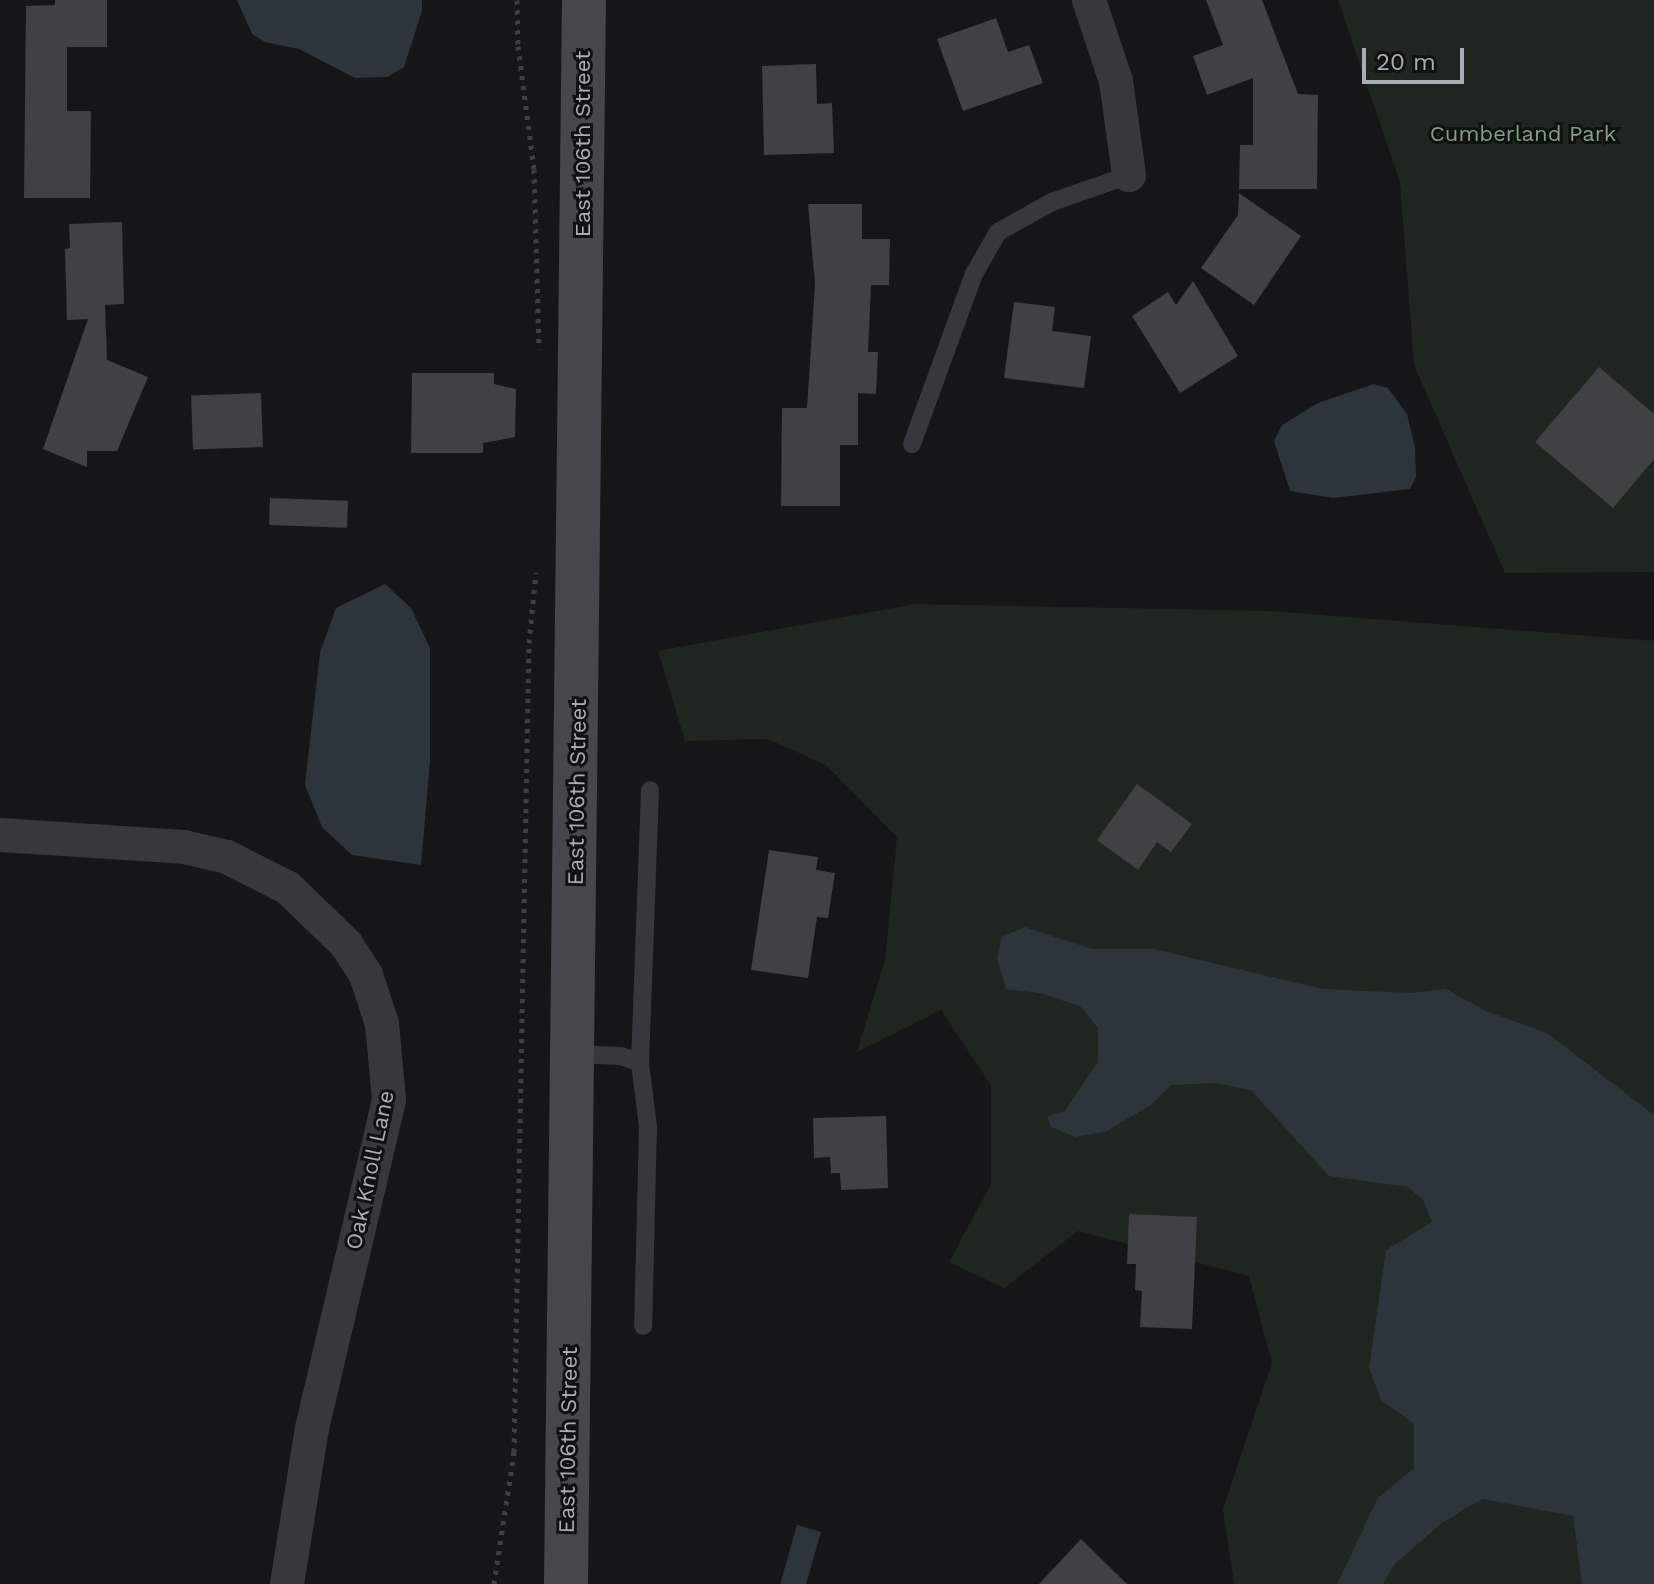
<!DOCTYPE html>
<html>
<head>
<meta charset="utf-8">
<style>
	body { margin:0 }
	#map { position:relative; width:1654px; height:1584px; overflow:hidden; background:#161618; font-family:"Work Sans",sans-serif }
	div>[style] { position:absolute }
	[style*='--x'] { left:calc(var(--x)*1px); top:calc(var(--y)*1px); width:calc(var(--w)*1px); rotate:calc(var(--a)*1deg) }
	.green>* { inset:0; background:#1e261f }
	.water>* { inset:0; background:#2c353c; transform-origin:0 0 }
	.building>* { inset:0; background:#404145; transform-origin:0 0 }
	.path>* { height:5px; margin-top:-2.5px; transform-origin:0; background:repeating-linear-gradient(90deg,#3d3f44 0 4px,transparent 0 10px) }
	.service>* { height:18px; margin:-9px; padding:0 9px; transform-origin:9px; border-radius:9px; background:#37383d }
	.minor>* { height:34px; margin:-17px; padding:0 17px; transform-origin:17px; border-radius:17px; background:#37383d }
	.secondary>* { height:44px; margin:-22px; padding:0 22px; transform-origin:22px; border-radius:22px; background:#45474d }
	span { translate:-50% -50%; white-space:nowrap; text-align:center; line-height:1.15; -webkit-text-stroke:6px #111113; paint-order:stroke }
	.park-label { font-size:22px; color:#7fa381 }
	.street-label { font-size:22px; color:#a8adb8 }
	.scale { position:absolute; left:1362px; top:48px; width:102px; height:36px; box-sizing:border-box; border:4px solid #a8adb8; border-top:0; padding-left:10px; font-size:24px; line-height:28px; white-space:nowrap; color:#a8adb8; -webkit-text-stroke:6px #111113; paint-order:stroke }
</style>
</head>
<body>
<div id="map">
	<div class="green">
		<div style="clip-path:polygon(1338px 0,1654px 0,1654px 572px,1505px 573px,1414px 365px,1400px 182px)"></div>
		<div style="clip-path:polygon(915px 604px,1270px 611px,1654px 641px,1654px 1584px,1234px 1584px,1223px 1509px,1272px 1363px,1249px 1276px,1078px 1231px,1004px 1288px,949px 1262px,991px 1184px,991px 1085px,941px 1010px,857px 1052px,885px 960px,897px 837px,826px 765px,768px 739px,685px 741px,658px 651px)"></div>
	</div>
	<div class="water">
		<div style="clip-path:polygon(237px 0,422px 0,422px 11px,404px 67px,387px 77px,355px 78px,299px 49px,265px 42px,252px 34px)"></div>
		<div style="clip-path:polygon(1374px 384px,1388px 388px,1407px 414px,1415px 447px,1416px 477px,1410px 489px,1333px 498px,1290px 491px,1274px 441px,1282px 425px,1318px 403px)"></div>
		<div style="clip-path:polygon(385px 584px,411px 608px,430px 648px,430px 761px,421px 865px,352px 855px,322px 827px,305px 785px,320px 653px,336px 608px)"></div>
		<div style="clip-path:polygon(1025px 927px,1092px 949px,1154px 949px,1322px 989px,1411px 993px,1446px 989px,1486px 1011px,1547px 1033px,1654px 1115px,1654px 1584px,1582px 1584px,1573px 1516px,1482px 1499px,1443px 1522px,1395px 1564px,1383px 1584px,1337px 1584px,1378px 1498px,1414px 1468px,1414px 1424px,1381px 1400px,1369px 1368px,1386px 1250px,1432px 1222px,1423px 1200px,1408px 1187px,1329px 1176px,1251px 1090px,1216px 1083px,1171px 1085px,1152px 1104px,1107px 1131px,1075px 1137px,1051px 1127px,1047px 1116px,1065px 1111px,1098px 1062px,1098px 1028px,1080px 1006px,1040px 993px,1006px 989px,997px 958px,1002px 937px)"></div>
		<div style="left:797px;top:1525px;width:25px;height:61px;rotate:16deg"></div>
	</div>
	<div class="building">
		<div style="clip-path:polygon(55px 0,107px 0,107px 47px,67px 47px,67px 111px,91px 111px,90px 198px,24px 198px,26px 6px,55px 5px)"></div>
		<div style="clip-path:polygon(1206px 0,1262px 0,1298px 94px,1318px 95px,1317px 189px,1239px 189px,1240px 145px,1253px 145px,1253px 78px,1207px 95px,1193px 56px,1223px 45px)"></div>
		<div style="clip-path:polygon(996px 18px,1008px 52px,1029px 45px,1043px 83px,963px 111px,937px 39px)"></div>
		<div style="clip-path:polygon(816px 64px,817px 104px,832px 103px,834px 153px,764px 155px,762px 66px)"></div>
		<div style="clip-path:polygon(1239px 193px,1301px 236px,1254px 305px,1201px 268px,1238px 215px)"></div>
		<div style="clip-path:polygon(808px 204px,862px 204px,862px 239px,890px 239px,889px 285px,871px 285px,868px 352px,878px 352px,876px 394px,858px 393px,858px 445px,840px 445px,840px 506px,781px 506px,782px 408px,807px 408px,815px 284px)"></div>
		<div style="clip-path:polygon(122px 222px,124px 304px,105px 305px,107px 360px,148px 377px,117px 451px,87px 451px,87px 467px,43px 449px,88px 319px,67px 320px,65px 249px,70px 248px,69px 224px)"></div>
		<div style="clip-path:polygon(1193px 281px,1238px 356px,1180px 393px,1132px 316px,1168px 292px,1176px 305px)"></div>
		<div style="clip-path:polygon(1014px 302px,1055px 307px,1052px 331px,1091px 336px,1084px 388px,1004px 378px)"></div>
		<div style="clip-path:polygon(1599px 367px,1654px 414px,1654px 459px,1613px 508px,1535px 442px)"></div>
		<div style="clip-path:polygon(412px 373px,494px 373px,494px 384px,516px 389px,515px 437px,483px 443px,483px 453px,411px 453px)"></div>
		<div style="left:261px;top:393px;width:54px;height:70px;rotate:88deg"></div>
		<div style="left:270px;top:498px;width:78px;height:27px;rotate:2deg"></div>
		<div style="clip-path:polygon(1137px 784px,1192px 824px,1171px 852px,1157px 842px,1138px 870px,1097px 840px)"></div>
		<div style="clip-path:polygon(769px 850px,818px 857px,816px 870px,835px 873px,828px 918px,817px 917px,808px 978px,751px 970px)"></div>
		<div style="clip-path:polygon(886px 1116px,888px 1188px,841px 1190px,840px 1173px,831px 1173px,830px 1157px,814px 1158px,813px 1118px)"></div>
		<div style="clip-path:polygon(1129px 1214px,1197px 1217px,1192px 1329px,1140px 1327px,1142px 1291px,1135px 1290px,1136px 1264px,1127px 1264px)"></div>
		<div style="clip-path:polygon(1081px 1539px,1127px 1584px,1039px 1584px)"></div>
	</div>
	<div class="path">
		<div style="--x:517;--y:0;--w:46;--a:88.8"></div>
		<div style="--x:518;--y:46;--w:124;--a:82.6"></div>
		<div style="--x:534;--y:169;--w:180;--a:88.4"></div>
		<div style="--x:494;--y:1584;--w:134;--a:-81.4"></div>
		<div style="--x:514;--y:1452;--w:809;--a:-88.94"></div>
		<div style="--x:529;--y:643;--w:71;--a:-84.4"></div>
	</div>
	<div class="service">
		<div style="--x:912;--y:444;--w:181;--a:-70"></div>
		<div style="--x:974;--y:274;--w:48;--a:-60.3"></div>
		<div style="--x:998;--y:232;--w:62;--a:-29.1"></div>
		<div style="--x:1052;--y:202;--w:82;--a:-19.3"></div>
		<div style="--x:574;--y:1054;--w:47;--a:2.4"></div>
		<div style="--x:621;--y:1056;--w:20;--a:20"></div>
		<div style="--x:640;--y:1063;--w:64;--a:82.9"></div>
		<div style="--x:648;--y:1127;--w:199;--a:91.4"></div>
		<div style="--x:640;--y:1063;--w:273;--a:-87.9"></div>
	</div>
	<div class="minor">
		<div style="--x:1089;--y:0;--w:85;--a:71.6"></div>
		<div style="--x:1116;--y:81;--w:95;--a:82.1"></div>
		<div style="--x:0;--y:835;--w:184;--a:3.7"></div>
		<div style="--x:184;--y:847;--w:44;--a:13.1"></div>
		<div style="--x:227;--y:857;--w:68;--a:26.9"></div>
		<div style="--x:288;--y:888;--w:81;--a:44"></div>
		<div style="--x:346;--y:944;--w:37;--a:57"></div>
		<div style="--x:366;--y:975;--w:52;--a:71.9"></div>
		<div style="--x:382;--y:1024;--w:76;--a:84.7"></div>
		<div style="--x:389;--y:1100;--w:337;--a:103.2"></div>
		<div style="--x:312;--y:1428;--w:158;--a:99.1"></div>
	</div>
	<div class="secondary">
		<div style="--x:566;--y:1584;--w:1584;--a:-89.35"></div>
	</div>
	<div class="park-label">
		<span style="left:1523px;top:134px">Cumberland Park</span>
	</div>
	<div class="street-label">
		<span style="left:583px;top:144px;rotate:-90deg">East 106th Street</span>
		<span style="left:577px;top:792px;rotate:-89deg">East 106th Street</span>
		<span style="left:370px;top:1170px;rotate:-78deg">Oak Knoll Lane</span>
		<span style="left:568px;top:1440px;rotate:-89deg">East 106th Street</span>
	</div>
	<div class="scale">20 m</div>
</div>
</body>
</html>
